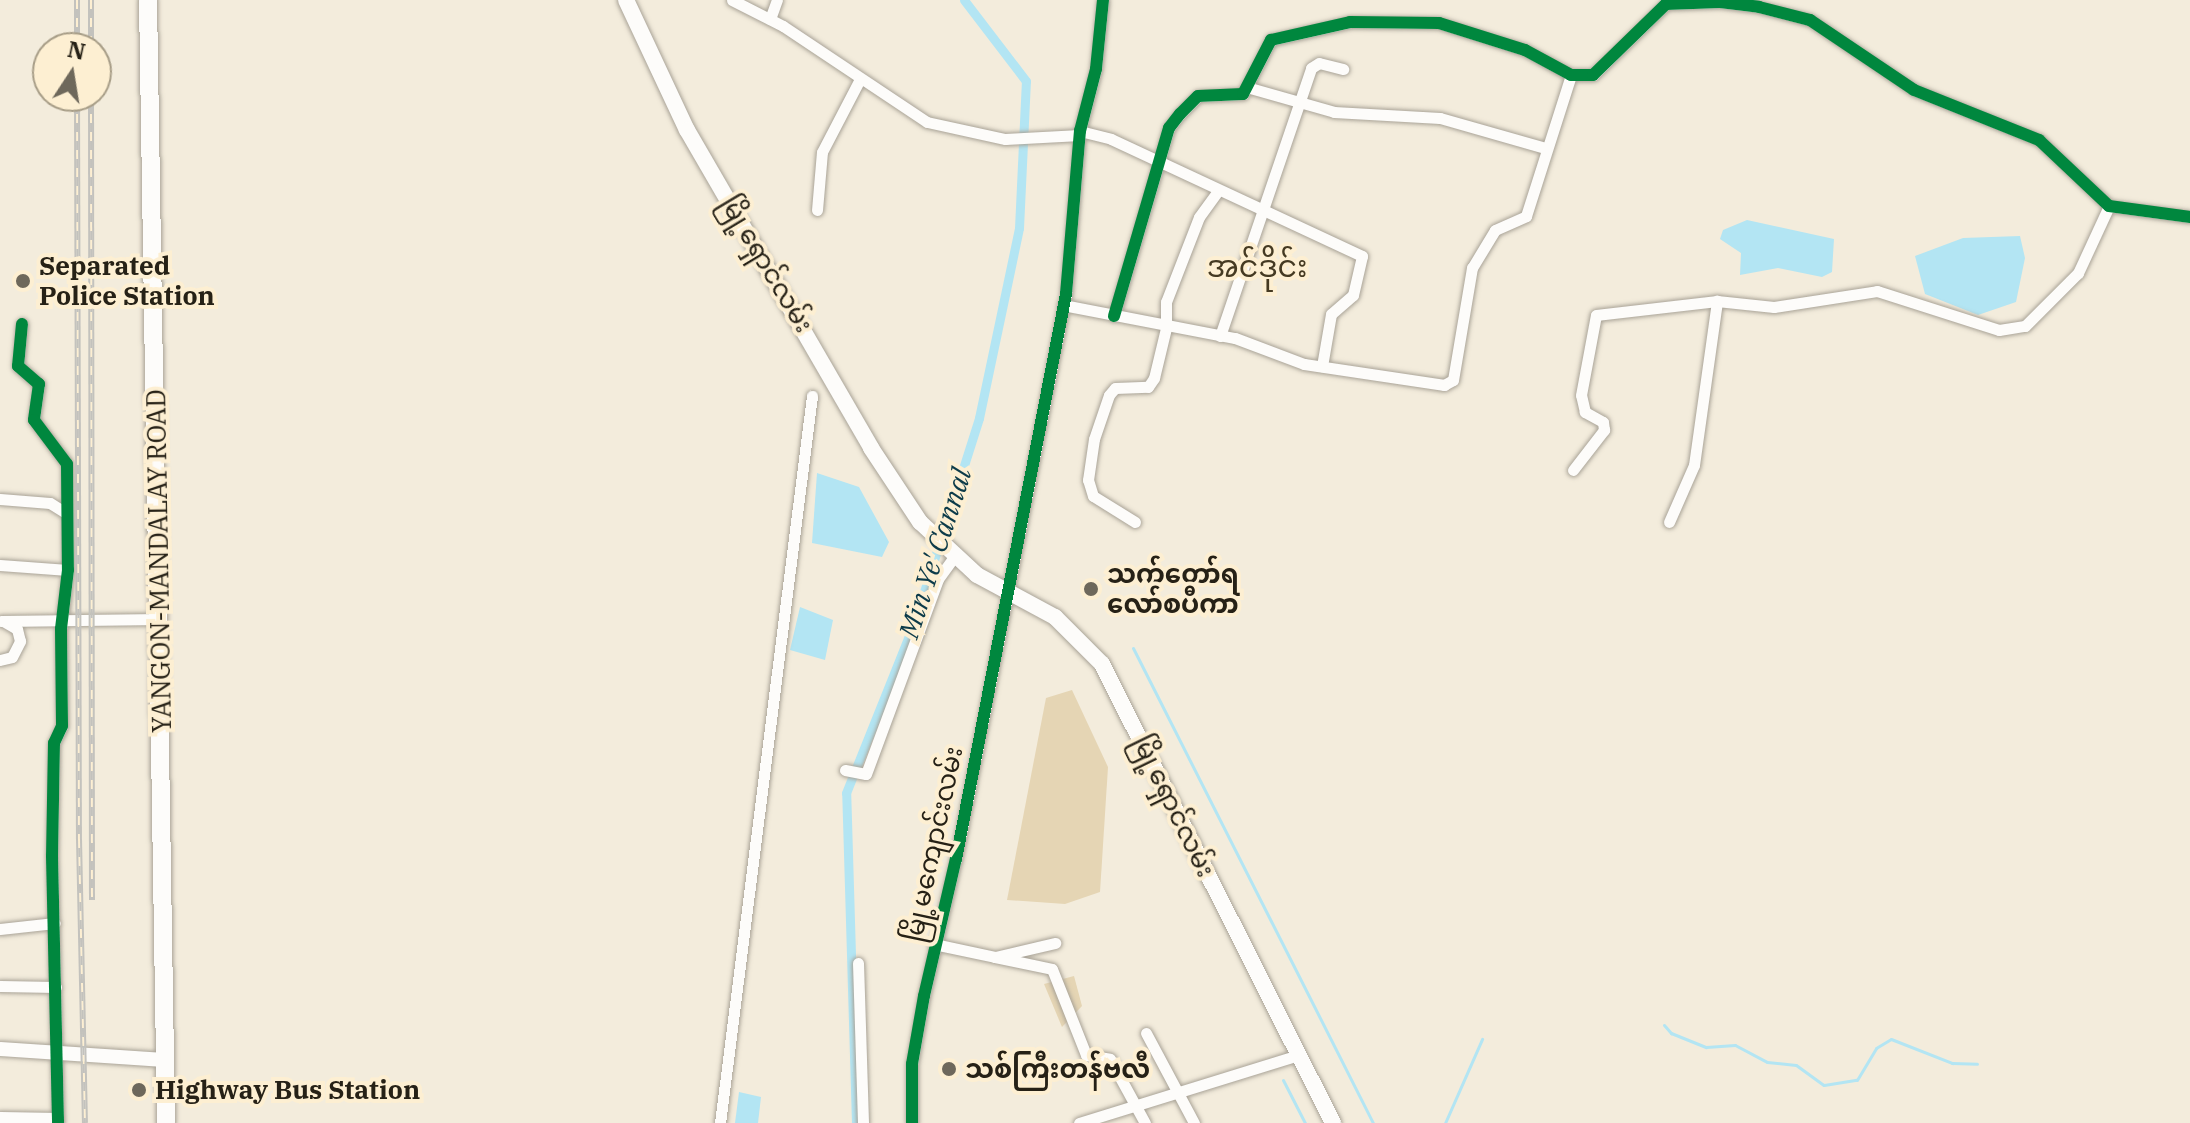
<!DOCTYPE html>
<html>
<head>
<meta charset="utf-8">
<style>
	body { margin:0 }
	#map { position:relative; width:2190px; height:1123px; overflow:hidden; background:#f3ecdc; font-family:"IBM Plex Serif","Noto Sans Myanmar",serif }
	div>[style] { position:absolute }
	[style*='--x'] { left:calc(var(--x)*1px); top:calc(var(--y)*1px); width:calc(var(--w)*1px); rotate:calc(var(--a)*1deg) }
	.green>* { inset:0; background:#e5d5b4 }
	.water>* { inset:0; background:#b3e5f3 }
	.stream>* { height:3px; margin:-1.5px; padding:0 1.5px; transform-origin:1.5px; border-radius:1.5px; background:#b3e5f3 }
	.canal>* { height:9px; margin:-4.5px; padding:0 4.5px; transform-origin:4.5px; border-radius:4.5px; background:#b3e5f3 }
	.roads { filter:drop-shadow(0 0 2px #a9a397) drop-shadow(0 0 2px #a9a397) }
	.minor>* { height:11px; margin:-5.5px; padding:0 5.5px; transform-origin:5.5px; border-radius:5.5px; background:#fdfcfa }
	.tertiary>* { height:14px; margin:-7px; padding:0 7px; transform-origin:7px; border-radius:7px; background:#fdfcfa }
	.primary>* { height:16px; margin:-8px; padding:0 8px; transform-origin:8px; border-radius:8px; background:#fdfcfa }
	.trunk>* { height:18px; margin:-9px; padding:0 9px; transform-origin:9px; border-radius:9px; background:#fdfcfa }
	.rail>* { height:6px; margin-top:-3px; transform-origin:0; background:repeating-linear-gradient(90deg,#fdefd2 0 9px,#c3c2bd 0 18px); box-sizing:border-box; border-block:2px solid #c3c2bd }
	.cycleway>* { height:12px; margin:-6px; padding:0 6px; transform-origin:6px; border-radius:6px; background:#00873e }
	.dots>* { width:22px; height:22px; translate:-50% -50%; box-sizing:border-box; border:4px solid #fdefd2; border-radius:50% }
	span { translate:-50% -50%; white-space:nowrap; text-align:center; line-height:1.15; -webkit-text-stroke:8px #fdefd2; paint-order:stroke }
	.street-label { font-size:26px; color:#262116 }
	.poi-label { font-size:26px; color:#262116; font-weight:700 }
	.left { translate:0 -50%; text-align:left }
	.water-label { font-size:28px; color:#0d3b49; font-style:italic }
	.quarter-label { font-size:30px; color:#453a22 }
	.north { position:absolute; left:32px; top:32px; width:80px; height:80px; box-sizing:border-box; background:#fdefd2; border:2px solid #a79d87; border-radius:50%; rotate:12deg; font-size:22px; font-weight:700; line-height:32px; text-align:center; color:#262116 }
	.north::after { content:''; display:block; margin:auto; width:28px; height:36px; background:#6e685b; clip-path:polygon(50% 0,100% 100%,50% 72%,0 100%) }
</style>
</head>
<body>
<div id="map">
	<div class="green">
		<div style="clip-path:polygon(1072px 690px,1108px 767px,1100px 892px,1065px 904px,1007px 900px,1046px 698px)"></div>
		<div style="clip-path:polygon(1074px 976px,1082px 1006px,1062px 1027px,1044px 984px)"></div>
	</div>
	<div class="water">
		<div style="clip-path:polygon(1747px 220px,1834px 239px,1832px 272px,1822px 277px,1778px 268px,1740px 275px,1741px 253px,1720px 239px,1723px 230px)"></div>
		<div style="clip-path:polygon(2020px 236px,2025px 258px,2016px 302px,1978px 315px,1925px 294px,1915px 256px,1963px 238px)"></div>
		<div style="clip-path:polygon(817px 473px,859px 487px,889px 542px,882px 557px,812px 543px)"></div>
		<div style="clip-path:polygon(800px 607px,833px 620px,825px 660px,790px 650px)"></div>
		<div style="clip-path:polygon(739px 1092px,761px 1097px,758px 1123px,735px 1123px)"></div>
	</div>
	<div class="stream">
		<div style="--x:1133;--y:648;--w:532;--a:63.19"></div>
		<div style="--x:1664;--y:1025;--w:11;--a:49"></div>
		<div style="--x:1671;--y:1033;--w:38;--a:22"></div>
		<div style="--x:1706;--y:1047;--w:29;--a:-4"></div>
		<div style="--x:1735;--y:1045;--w:36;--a:28"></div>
		<div style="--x:1767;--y:1062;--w:29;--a:6"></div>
		<div style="--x:1796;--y:1065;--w:34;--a:36"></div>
		<div style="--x:1824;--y:1085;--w:33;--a:-9"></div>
		<div style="--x:1857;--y:1080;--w:37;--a:-59"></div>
		<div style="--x:1876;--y:1048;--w:17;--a:-31"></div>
		<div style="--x:1891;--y:1039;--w:66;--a:21.5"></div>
		<div style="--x:1952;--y:1063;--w:25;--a:2"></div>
		<div style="--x:1283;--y:1080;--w:48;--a:62.9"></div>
		<div style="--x:1445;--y:1123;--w:92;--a:-66.2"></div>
	</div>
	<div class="canal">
		<div style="--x:856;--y:1123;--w:330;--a:-91.7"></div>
		<div style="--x:846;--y:793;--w:183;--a:-68.2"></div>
		<div style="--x:914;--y:623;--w:215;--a:-72.4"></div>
		<div style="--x:979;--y:418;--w:194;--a:-78.1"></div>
		<div style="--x:1019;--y:228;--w:147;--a:-87.3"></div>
		<div style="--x:1026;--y:81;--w:102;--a:-127.4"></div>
	</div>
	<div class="roads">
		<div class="minor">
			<div style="--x:732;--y:0;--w:57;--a:27"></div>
			<div style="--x:783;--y:26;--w:173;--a:33.7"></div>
			<div style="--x:927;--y:122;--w:80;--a:12.3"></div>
			<div style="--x:1005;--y:139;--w:75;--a:-3.1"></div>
			<div style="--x:770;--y:19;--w:20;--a:-70"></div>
			<div style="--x:1250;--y:88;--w:87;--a:15.9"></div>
			<div style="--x:1334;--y:112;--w:106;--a:3.2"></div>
			<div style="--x:1440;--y:118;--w:109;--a:15.9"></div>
			<div style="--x:1080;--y:131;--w:32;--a:14"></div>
			<div style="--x:1111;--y:139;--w:277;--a:25"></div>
			<div style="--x:1362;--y:256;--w:40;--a:103"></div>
			<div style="--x:1353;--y:295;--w:29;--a:139"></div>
			<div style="--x:1331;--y:314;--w:53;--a:99.8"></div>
			<div style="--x:817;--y:210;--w:58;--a:-85.1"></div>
			<div style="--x:822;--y:152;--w:80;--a:-62.5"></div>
			<div style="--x:1063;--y:305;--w:175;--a:10.9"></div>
			<div style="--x:1235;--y:338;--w:74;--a:20.6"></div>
			<div style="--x:1304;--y:364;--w:142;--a:8.5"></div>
			<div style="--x:1444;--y:385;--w:10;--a:-29"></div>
			<div style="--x:1453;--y:380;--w:114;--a:-80.4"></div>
			<div style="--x:1472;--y:268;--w:44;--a:-58.8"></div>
			<div style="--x:1495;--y:230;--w:34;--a:-24"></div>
			<div style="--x:1526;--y:216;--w:148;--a:-72.3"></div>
			<div style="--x:1114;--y:316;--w:196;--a:-73.7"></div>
			<div style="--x:1169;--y:128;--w:18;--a:-52"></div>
			<div style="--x:1180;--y:114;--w:25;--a:-45"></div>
			<div style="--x:1198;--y:96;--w:45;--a:-2.5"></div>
			<div style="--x:1243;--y:94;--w:61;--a:-62.6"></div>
			<div style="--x:1271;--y:40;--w:81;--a:-12.8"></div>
			<div style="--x:1350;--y:22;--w:89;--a:0.6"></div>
			<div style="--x:1439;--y:23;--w:90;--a:17.4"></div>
			<div style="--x:1525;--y:50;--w:52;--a:28.5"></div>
			<div style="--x:1571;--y:75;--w:22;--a:0"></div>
			<div style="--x:1593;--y:75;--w:102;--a:-44.2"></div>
			<div style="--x:1666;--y:4;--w:54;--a:-2.1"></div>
			<div style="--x:1720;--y:2;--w:39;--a:7"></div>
			<div style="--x:1759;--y:7;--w:53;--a:14.3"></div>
			<div style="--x:1810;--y:20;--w:125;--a:33.9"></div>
			<div style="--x:1914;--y:90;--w:135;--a:21.8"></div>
			<div style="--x:2039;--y:140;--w:96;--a:43.3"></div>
			<div style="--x:2109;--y:206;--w:82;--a:7.7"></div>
			<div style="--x:22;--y:324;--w:42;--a:95.4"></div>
			<div style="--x:18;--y:366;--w:28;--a:41"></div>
			<div style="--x:39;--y:384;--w:36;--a:98"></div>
			<div style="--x:34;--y:420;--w:55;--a:53.1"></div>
			<div style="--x:67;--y:464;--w:106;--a:89.5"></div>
			<div style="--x:68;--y:570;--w:59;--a:96.8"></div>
			<div style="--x:61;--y:629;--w:97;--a:89.4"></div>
			<div style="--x:62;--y:726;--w:19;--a:115"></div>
			<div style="--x:54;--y:743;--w:113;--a:91"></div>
			<div style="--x:52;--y:856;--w:267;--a:88.7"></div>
			<div style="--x:1220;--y:336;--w:283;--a:-71.2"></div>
			<div style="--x:1311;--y:68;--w:9;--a:-32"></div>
			<div style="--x:1319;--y:63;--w:25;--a:14"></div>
			<div style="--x:1573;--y:470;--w:51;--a:-52.2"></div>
			<div style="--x:1604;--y:430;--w:8;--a:-97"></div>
			<div style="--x:1603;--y:422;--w:21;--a:-151"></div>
			<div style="--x:1585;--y:412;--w:17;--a:-103"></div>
			<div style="--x:1581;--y:395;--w:81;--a:-79.4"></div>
			<div style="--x:1596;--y:315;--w:122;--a:-6.6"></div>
			<div style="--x:1717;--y:301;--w:57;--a:6"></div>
			<div style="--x:1774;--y:307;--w:104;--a:-8.8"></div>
			<div style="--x:1877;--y:291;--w:128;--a:17.7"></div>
			<div style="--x:1999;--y:330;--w:26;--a:-9"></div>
			<div style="--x:2025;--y:326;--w:75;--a:-45"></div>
			<div style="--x:2078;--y:273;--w:74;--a:-65.2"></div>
			<div style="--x:0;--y:499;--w:50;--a:4.6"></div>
			<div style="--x:50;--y:503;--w:19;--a:32"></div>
			<div style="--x:1135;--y:522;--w:49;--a:-148.2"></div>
			<div style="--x:1093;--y:496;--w:17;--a:-107"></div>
			<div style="--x:1088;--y:480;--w:41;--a:-81.7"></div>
			<div style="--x:1094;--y:439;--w:46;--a:-71.2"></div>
			<div style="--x:1109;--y:395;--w:9;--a:-49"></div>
			<div style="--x:1115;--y:388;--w:33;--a:-2"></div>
			<div style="--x:1148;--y:387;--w:11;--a:-56"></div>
			<div style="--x:1154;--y:378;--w:51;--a:-76.5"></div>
			<div style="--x:1166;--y:328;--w:26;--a:-90"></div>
			<div style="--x:1166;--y:302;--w:91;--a:-68.8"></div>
			<div style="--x:1199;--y:217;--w:32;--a:-54"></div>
			<div style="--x:1669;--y:522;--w:62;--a:-66.3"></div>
			<div style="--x:1694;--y:465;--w:166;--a:-82"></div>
			<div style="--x:0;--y:565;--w:68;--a:4.2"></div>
			<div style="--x:1;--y:621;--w:160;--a:-0.7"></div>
			<div style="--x:0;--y:660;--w:12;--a:-14"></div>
			<div style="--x:12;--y:657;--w:18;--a:-63"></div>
			<div style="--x:20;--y:641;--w:12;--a:-104"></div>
			<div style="--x:17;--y:629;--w:14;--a:-150"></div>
			<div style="--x:845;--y:770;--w:21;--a:11"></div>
			<div style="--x:866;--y:774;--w:208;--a:-69.7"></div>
			<div style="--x:938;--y:579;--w:29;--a:-54"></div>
			<div style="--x:0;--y:929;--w:55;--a:-6.2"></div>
			<div style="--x:934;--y:944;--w:62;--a:12"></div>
			<div style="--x:995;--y:957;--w:62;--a:-13.1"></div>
			<div style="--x:995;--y:957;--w:58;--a:11.9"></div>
			<div style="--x:1052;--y:969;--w:92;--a:68.4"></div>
			<div style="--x:1086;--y:1055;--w:24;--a:9"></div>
			<div style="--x:1110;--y:1059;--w:73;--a:61.3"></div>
			<div style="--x:858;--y:963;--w:160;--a:88.2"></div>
			<div style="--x:0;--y:986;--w:56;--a:1"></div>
			<div style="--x:1146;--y:1033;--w:102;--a:61.9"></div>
			<div style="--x:0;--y:1117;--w:58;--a:1"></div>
			<div style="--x:720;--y:1123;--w:733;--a:-82.79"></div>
			<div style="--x:912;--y:1123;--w:59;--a:-90"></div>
			<div style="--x:912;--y:1064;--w:69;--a:-80"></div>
			<div style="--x:924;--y:996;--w:141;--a:-76.9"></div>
			<div style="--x:956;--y:859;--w:576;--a:-78.98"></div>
			<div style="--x:1066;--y:294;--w:164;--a:-85.1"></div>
			<div style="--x:1080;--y:131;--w:64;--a:-75.5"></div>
			<div style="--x:1096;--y:69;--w:69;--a:-84.2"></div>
			<div style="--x:1079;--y:1123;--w:229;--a:-17.2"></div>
		</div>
		<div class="tertiary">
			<div style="--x:0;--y:1049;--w:165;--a:3.8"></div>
		</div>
		<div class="primary">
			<div style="--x:626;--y:0;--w:144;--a:64.9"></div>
			<div style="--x:687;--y:130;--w:367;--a:59.9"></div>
			<div style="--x:871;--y:448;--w:89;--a:56.5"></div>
			<div style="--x:920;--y:522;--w:78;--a:42.9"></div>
			<div style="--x:977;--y:575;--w:89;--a:28.3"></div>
			<div style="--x:1055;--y:617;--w:66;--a:45"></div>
			<div style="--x:1102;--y:664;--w:514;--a:63.29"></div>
		</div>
		<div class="trunk">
			<div style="--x:148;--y:0;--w:1123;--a:89.08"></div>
		</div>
	</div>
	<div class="rail">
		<div style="--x:77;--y:0;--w:48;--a:90"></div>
		<div style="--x:91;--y:0;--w:48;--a:90"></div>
		<div style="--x:77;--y:96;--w:743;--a:89.85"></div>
		<div style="--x:79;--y:839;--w:284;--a:88.8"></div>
		<div style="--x:91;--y:96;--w:804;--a:89.93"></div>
	</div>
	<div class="cycleway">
		<div style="--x:1114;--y:316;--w:196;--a:-73.7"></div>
		<div style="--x:1169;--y:128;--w:18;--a:-52"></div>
		<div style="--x:1180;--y:114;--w:25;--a:-45"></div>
		<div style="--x:1198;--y:96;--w:45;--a:-2.5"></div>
		<div style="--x:1243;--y:94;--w:61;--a:-62.6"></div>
		<div style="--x:1271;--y:40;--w:81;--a:-12.8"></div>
		<div style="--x:1350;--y:22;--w:89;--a:0.6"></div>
		<div style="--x:1439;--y:23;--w:90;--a:17.4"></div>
		<div style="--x:1525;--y:50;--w:52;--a:28.5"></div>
		<div style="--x:1571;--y:75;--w:22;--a:0"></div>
		<div style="--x:1593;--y:75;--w:102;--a:-44.2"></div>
		<div style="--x:1666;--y:4;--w:54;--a:-2.1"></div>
		<div style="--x:1720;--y:2;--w:39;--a:7"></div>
		<div style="--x:1759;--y:7;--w:53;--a:14.3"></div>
		<div style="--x:1810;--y:20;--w:125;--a:33.9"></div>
		<div style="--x:1914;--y:90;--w:135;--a:21.8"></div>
		<div style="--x:2039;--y:140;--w:96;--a:43.3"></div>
		<div style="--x:2109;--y:206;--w:82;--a:7.7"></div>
		<div style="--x:22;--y:324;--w:42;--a:95.4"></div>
		<div style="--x:18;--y:366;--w:28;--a:41"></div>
		<div style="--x:39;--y:384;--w:36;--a:98"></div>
		<div style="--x:34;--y:420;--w:55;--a:53.1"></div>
		<div style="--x:67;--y:464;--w:106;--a:89.5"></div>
		<div style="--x:68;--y:570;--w:59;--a:96.8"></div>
		<div style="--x:61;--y:629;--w:97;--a:89.4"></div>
		<div style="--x:62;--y:726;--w:19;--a:115"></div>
		<div style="--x:54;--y:743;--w:113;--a:91"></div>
		<div style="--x:52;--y:856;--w:267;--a:88.7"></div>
		<div style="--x:912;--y:1123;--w:59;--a:-90"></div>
		<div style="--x:912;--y:1064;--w:69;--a:-80"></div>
		<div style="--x:924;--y:996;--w:141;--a:-76.9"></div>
		<div style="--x:956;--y:859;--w:576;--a:-78.98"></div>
		<div style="--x:1066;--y:294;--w:164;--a:-85.1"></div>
		<div style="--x:1080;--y:131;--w:64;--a:-75.5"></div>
		<div style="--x:1096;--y:69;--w:69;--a:-84.2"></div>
	</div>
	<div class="dots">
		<div style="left:23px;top:281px;background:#6e685b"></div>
		<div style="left:1091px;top:589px;background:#6e685b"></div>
		<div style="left:949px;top:1069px;background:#6e685b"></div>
		<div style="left:139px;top:1090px;background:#6e685b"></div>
	</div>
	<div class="street-label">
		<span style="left:767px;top:264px;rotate:59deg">မြို့ရှောင်လမ်း</span>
		<span style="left:159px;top:561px;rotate:-91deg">YANGON-MANDALAY ROAD</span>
		<span style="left:1174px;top:806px;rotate:64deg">မြို့ရှောင်လမ်း</span>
		<span style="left:933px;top:844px;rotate:-78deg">မြို့မကျောင်းလမ်း</span>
	</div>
	<div class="poi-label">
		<span class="left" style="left:39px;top:281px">Separated<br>Police Station</span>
		<span class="left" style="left:1107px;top:589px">သက်တော်ရ<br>လော်စပီကာ</span>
		<span class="left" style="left:965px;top:1069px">သစ်ကြီးတန်ဗလီ</span>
		<span class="left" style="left:155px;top:1090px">Highway Bus Station</span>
	</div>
	<div class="water-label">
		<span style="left:935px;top:553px;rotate:-72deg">Min Ye' Cannal</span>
	</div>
	<div class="quarter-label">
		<span style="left:1257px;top:266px">အင်ဒိုင်း</span>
	</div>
	<div class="north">N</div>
</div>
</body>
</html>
